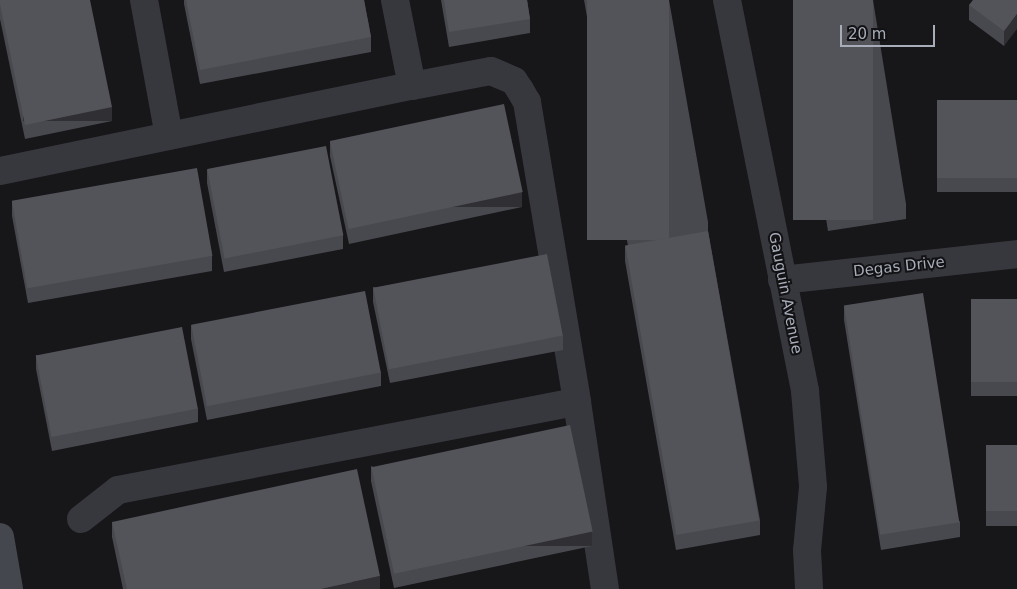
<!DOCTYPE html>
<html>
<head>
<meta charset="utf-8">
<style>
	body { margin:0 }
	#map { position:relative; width:1017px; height:589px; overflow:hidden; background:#171619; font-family:"DejaVu Sans",sans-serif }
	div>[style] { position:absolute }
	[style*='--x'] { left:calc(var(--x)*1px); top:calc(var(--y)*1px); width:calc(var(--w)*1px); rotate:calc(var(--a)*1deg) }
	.street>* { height:28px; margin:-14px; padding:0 14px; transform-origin:14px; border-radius:14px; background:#37383e }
	.secondary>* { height:28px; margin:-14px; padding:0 14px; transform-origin:14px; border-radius:14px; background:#45474e }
	.wall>* { inset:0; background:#48494e; transform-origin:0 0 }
	.shaded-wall>* { inset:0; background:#303034; transform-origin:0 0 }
	.building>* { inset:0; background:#53535a; transform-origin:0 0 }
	span { translate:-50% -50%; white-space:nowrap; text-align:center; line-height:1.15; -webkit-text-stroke:4px #121114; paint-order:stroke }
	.street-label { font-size:15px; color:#a8adba }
	.scale { position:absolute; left:840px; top:25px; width:95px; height:22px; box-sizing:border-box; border:2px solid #a8adba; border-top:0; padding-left:6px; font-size:15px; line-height:18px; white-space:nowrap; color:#a8adba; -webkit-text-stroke:4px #121114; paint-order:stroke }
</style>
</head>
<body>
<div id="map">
	<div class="street">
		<div style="--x:144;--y:0;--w:138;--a:79.6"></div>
		<div style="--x:727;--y:0;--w:399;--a:78.7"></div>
		<div style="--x:805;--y:391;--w:96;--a:85.2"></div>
		<div style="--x:813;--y:487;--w:63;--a:95.4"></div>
		<div style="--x:807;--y:550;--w:39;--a:87"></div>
		<div style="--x:412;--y:86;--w:80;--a:-10.8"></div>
		<div style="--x:491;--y:71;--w:25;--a:23"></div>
		<div style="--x:514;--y:81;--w:11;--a:56"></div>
		<div style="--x:520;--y:90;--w:14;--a:60"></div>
		<div style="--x:527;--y:102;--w:304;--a:80.5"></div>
		<div style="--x:0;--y:171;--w:421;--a:-11.7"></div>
		<div style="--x:412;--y:86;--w:88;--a:-101.2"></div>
		<div style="--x:782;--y:280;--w:236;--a:-6.3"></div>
		<div style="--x:81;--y:519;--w:47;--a:-38.1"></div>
		<div style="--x:118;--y:490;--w:467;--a:-10.9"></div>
		<div style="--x:577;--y:402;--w:189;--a:81.5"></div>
	</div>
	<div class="secondary">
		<div style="--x:0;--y:537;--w:53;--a:80.2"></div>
	</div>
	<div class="wall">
		<div style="clip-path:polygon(0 0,112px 121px,25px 139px,0 19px)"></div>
		<div style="clip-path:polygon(184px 0,364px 0,371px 37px,371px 52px,200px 84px,184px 4px)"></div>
		<div style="clip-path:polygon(441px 0,527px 0,530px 19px,530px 33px,449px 47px)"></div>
		<div style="clip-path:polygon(584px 0,669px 0,708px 222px,708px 231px,760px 520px,760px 535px,676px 550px,625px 261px,625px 246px,628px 246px)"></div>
		<div style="clip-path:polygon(793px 0,873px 0,906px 204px,906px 219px,828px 231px,793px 10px)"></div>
		<div style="clip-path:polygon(1017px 0,1004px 46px,969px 20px,969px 5px)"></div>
		<div style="left:1017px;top:100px;width:92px;height:80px;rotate:90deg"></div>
		<div style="clip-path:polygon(330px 141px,522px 207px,349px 244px,330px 156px)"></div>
		<div style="clip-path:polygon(207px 169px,343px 235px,343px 249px,224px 272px,207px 183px)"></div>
		<div style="clip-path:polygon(12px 201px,212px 256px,212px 271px,28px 303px,12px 216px)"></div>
		<div style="clip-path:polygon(373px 287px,563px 335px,563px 350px,390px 383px,373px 302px)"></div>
		<div style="left:1017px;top:299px;width:97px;height:46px;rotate:90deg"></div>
		<div style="clip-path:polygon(844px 305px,960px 522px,960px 537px,881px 550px,844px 320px)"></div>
		<div style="clip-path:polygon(191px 325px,381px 372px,381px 386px,207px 420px,191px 339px)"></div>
		<div style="clip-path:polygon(36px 355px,198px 408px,198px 422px,52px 451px,36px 369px)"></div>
		<div style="left:1017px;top:445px;width:81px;height:31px;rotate:90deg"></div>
		<div style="clip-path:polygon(371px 466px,592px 546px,394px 588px,371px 481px)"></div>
		<div style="clip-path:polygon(112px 522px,380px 589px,123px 589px,112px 537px)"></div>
	</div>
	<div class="shaded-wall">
		<div style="clip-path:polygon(1017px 14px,1017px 29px,1004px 46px,1004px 31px)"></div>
		<div style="left:112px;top:107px;width:14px;height:89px;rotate:90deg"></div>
		<div style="left:522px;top:192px;width:15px;height:177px;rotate:90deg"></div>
		<div style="left:592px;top:532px;width:14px;height:202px;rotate:90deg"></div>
		<div style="clip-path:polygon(380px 576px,380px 589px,320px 589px)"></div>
	</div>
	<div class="building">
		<div style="clip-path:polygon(0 0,90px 0,112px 107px,25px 125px,0 4px)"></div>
		<div style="clip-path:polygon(186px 0,364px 0,371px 37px,200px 70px)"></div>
		<div style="clip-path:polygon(444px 0,527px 0,530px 19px,449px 32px)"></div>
		<div style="left:587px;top:0;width:82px;height:240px"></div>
		<div style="left:793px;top:0;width:80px;height:220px"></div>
		<div style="clip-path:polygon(973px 0,1017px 0,1017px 14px,1004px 31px,969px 5px)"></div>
		<div style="left:1017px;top:100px;width:78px;height:80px;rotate:90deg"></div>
		<div style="left:504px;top:104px;width:90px;height:178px;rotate:78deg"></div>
		<div style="left:326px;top:146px;width:91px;height:121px;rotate:79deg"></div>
		<div style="left:197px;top:168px;width:89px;height:188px;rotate:80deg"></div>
		<div style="left:708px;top:231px;width:294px;height:84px;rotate:80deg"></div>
		<div style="left:547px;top:254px;width:83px;height:177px;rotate:79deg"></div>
		<div style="left:365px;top:291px;width:83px;height:177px;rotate:79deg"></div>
		<div style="left:923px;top:293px;width:232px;height:80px;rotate:81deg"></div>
		<div style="left:1017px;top:299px;width:83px;height:46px;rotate:90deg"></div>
		<div style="left:182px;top:327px;width:83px;height:149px;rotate:79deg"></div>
		<div style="left:570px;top:425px;width:109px;height:203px;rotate:78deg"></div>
		<div style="left:1017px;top:445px;width:66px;height:31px;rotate:90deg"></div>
		<div style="clip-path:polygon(357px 469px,380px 576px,320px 589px,127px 589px,112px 522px)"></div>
	</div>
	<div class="street-label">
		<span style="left:899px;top:267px;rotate:-6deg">Degas Drive</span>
		<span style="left:785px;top:293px;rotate:79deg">Gauguin Avenue</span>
	</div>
	<div class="scale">20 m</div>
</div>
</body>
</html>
